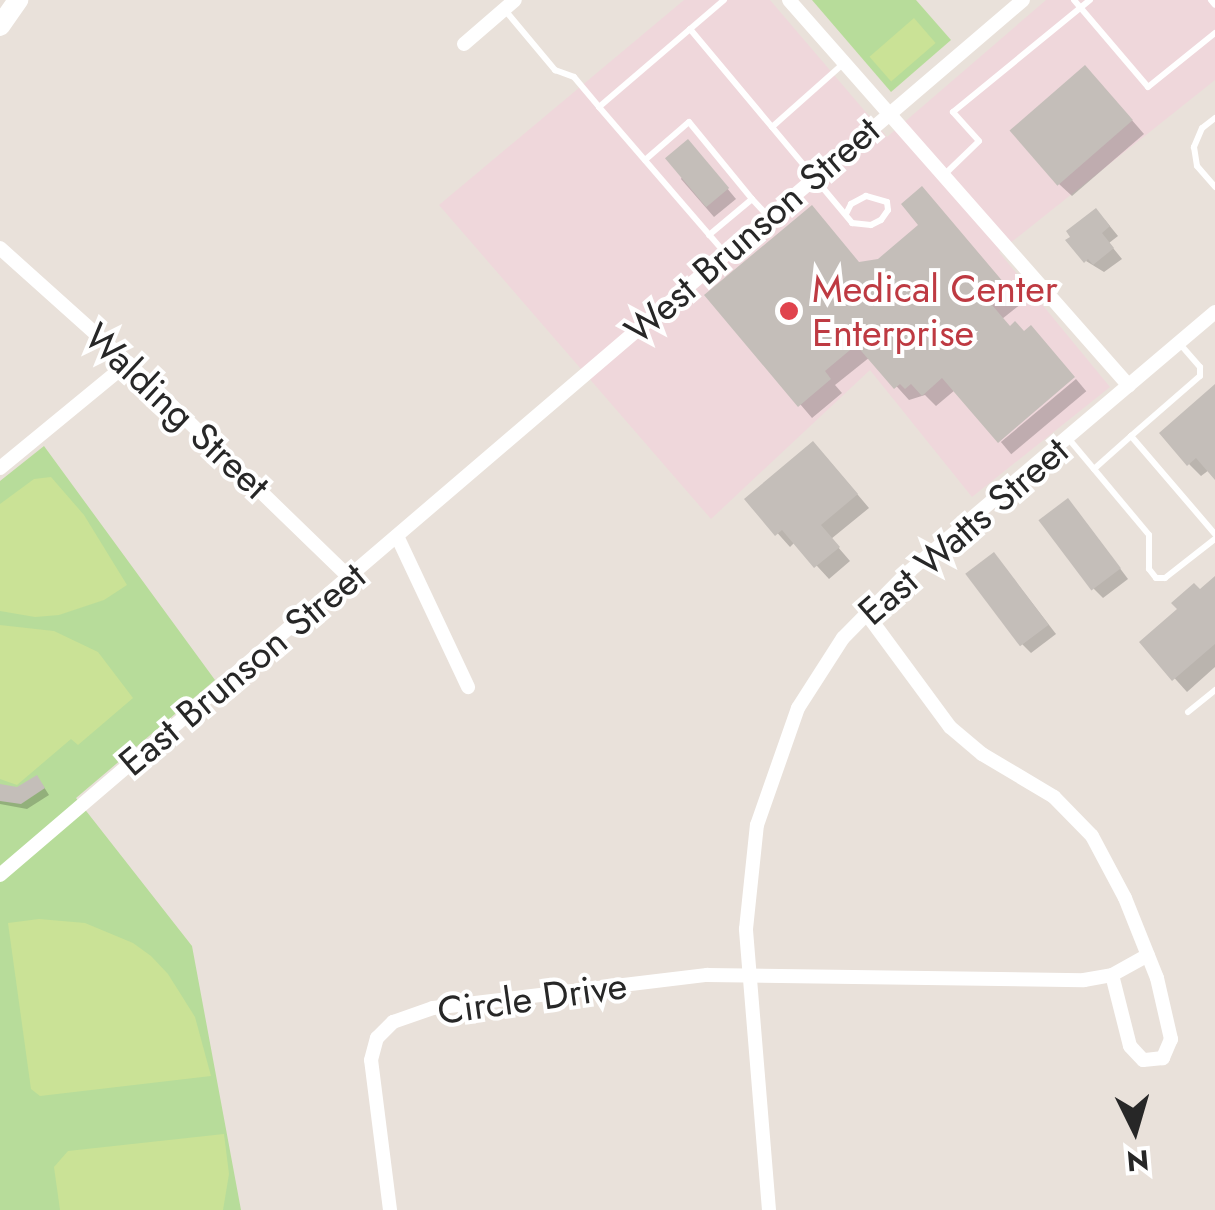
<!DOCTYPE html>
<html>
<head>
<meta charset="utf-8">
<style>
	body { margin:0 }
	#map { position:relative; width:1215px; height:1210px; overflow:hidden; background:#e9e1da; font-family:Jost,sans-serif }
	div>[style] { position:absolute }
	[style*='--x'] { left:calc(var(--x)*1px); top:calc(var(--y)*1px); width:calc(var(--w)*1px); rotate:calc(var(--a)*1deg) }
	.medical>* { inset:0; background:#efd7db }
	.green>* { inset:0; background:#b7dc9a }
	.pitch>* { inset:0; background:#cae296; transform-origin:0 0 }
	.shadow>* { inset:0; background:#0003; transform-origin:0 0 }
	.building>* { inset:0; background:#c4beb9; transform-origin:0 0 }
	.service>* { height:6px; margin:-3px; padding:0 3px; transform-origin:3px; border-radius:3px; background:#fff }
	.minor>* { height:14px; margin:-7px; padding:0 7px; transform-origin:7px; border-radius:7px; background:#fff }
	.secondary>* { height:20px; margin:-10px; padding:0 10px; transform-origin:10px; border-radius:10px; background:#fff }
	.dots>* { width:28px; height:28px; translate:-50% -50%; box-sizing:border-box; border:5px solid #fff; border-radius:50% }
	span { translate:-50% -50%; white-space:nowrap; text-align:center; line-height:1.15; -webkit-text-stroke:8px #fff; paint-order:stroke }
	.street-label { font-size:38px; color:#272727 }
	.health-label { font-size:38px; color:#be3a42 }
	.left { translate:0 -50%; text-align:left }
	.north { position:absolute; left:1085px; top:1080px; width:100px; height:100px; -webkit-text-stroke:8px #fff; paint-order:stroke; rotate:175deg; font-size:28px; font-weight:700; line-height:40px; text-align:center; color:#272727 }
	.north::after { content:''; display:block; margin:auto; width:35px; height:45px; background:#272727; clip-path:polygon(50% 0,100% 100%,50% 72%,0 100%) }
</style>
</head>
<body>
<div id="map">
	<div class="medical">
		<div style="clip-path:polygon(684px 0,770px 0,887px 137px,1046px 0,1215px 0,1215px 80px,999px 252px,1110px 387px,972px 497px,870px 370px,711px 519px,439px 205px)"></div>
	</div>
	<div class="green">
		<div style="clip-path:polygon(812px 0,916px 0,951px 40px,891px 92px)"></div>
		<div style="clip-path:polygon(44px 446px,215px 680px,76px 798px,192px 946px,241px 1210px,0 1210px,0 481px)"></div>
	</div>
	<div class="pitch">
		<div style="left:914px;top:18px;width:33px;height:59px;rotate:49deg"></div>
		<div style="clip-path:polygon(51px 477px,84px 515px,127px 585px,104px 600px,59px 615px,35px 617px,0 611px,0 504px,34px 479px)"></div>
		<div style="clip-path:polygon(0 625px,54px 631px,98px 652px,133px 698px,78px 745px,71px 739px,17px 785px,0 779px)"></div>
		<div style="clip-path:polygon(39px 919px,85px 923px,133px 943px,151px 956px,168px 974px,195px 1017px,211px 1076px,40px 1096px,31px 1089px,8px 923px)"></div>
		<div style="clip-path:polygon(224px 1134px,229px 1174px,223px 1210px,60px 1210px,54px 1167px,68px 1151px)"></div>
	</div>
	<div class="shadow">
		<div style="clip-path:polygon(1098px 81px,1144px 134px,1072px 196px,1059px 184px)"></div>
		<div style="clip-path:polygon(697px 152px,736px 199px,714px 217px,681px 179px)"></div>
		<div style="clip-path:polygon(934px 202px,1021px 304px,1002px 319px,955px 390px,936px 406px,925px 395px,909px 400px,870px 357px,835px 385px,842px 393px,812px 418px,707px 295px,879px 261px,922px 225px)"></div>
		<div style="clip-path:polygon(1105px 220px,1118px 236px,1109px 243px,1122px 259px,1104px 272px,1086px 261px)"></div>
		<div style="left:1076px;top:379px;width:16px;height:98px;rotate:50deg"></div>
		<div style="clip-path:polygon(1215px 394px,1215px 476px,1209px 470px,1201px 476px,1189px 464px)"></div>
		<div style="clip-path:polygon(825px 456px,869px 508px,831px 539px,850px 561px,829px 579px,795px 542px,790px 547px,747px 499px)"></div>
		<div style="clip-path:polygon(1077px 511px,1128px 579px,1103px 598px,1094px 589px)"></div>
		<div style="clip-path:polygon(1003px 565px,1056px 634px,1031px 653px,1022px 644px)"></div>
		<div style="clip-path:polygon(1215px 585px,1215px 667px,1187px 692px,1142px 642px,1200px 592px)"></div>
		<div style="clip-path:polygon(42px 784px,49px 795px,27px 809px,0 804px,0 787px,17px 790px)"></div>
	</div>
	<div class="building">
		<div style="left:1085px;top:65px;width:73px;height:100px;rotate:49deg"></div>
		<div style="left:688px;top:139px;width:64px;height:30px;rotate:50deg"></div>
		<div style="clip-path:polygon(922px 186px,1010px 290px,992px 305px,1010px 326px,1015px 321px,1024px 331px,1031px 325px,1075px 377px,998px 443px,942px 378px,922px 396px,911px 384px,905px 389px,900px 384px,894px 389px,856px 345px,825px 371px,831px 379px,798px 407px,704px 295px,812px 205px,859px 262px,878px 259px,918px 225px,901px 204px)"></div>
		<div style="clip-path:polygon(1096px 208px,1110px 226px,1102px 233px,1114px 248px,1093px 265px,1088px 259px,1084px 263px,1065px 240px,1070px 237px,1066px 231px)"></div>
		<div style="clip-path:polygon(1215px 384px,1215px 480px,1196px 458px,1187px 466px,1159px 433px)"></div>
		<div style="clip-path:polygon(813px 441px,858px 494px,821px 525px,840px 547px,814px 568px,782px 530px,775px 536px,744px 499px)"></div>
		<div style="left:1068px;top:498px;width:88px;height:37px;rotate:53deg"></div>
		<div style="left:994px;top:552px;width:91px;height:36px;rotate:53deg"></div>
		<div style="clip-path:polygon(1215px 576px,1215px 644px,1172px 681px,1139px 642px,1177px 609px,1171px 603px,1194px 583px,1200px 589px)"></div>
		<div style="clip-path:polygon(37px 775px,45px 788px,21px 804px,0 801px,0 784px,17px 787px)"></div>
	</div>
	<div class="service">
		<div style="--x:724;--y:0;--w:45;--a:139.5"></div>
		<div style="--x:690;--y:29;--w:253;--a:50.1"></div>
		<div style="--x:852;--y:223;--w:19;--a:6"></div>
		<div style="--x:871;--y:225;--w:11;--a:-27"></div>
		<div style="--x:881;--y:220;--w:12;--a:-55"></div>
		<div style="--x:888;--y:210;--w:8;--a:-97"></div>
		<div style="--x:887;--y:202;--w:22;--a:-164"></div>
		<div style="--x:866;--y:196;--w:17;--a:152"></div>
		<div style="--x:851;--y:204;--w:11;--a:117"></div>
		<div style="--x:1074;--y:0;--w:114;--a:49.6"></div>
		<div style="--x:1148;--y:87;--w:86;--a:-38.9"></div>
		<div style="--x:1211;--y:0;--w:6;--a:51"></div>
		<div style="--x:504;--y:9;--w:80;--a:50.1"></div>
		<div style="--x:555;--y:70;--w:20;--a:20"></div>
		<div style="--x:574;--y:77;--w:39;--a:50"></div>
		<div style="--x:599;--y:107;--w:120;--a:-40.6"></div>
		<div style="--x:599;--y:107;--w:193;--a:49.2"></div>
		<div style="--x:1215;--y:118;--w:16;--a:142"></div>
		<div style="--x:1202;--y:128;--w:21;--a:113"></div>
		<div style="--x:1194;--y:147;--w:19;--a:81"></div>
		<div style="--x:1197;--y:166;--w:28;--a:49"></div>
		<div style="--x:772;--y:127;--w:96;--a:-41.6"></div>
		<div style="--x:645;--y:160;--w:58;--a:-40.8"></div>
		<div style="--x:689;--y:122;--w:99;--a:50.7"></div>
		<div style="--x:945;--y:174;--w:47;--a:-44.1"></div>
		<div style="--x:979;--y:141;--w:39;--a:-132"></div>
		<div style="--x:953;--y:112;--w:177;--a:-39.3"></div>
		<div style="--x:709;--y:235;--w:56;--a:-39.9"></div>
		<div style="--x:752;--y:199;--w:22;--a:47"></div>
		<div style="--x:1131;--y:436;--w:91;--a:-41"></div>
		<div style="--x:1200;--y:376;--w:9;--a:-90"></div>
		<div style="--x:1200;--y:367;--w:32;--a:-131"></div>
		<div style="--x:1068;--y:438;--w:126;--a:50.1"></div>
		<div style="--x:1149;--y:535;--w:34;--a:90"></div>
		<div style="--x:1149;--y:569;--w:11;--a:52"></div>
		<div style="--x:1156;--y:578;--w:9;--a:0"></div>
		<div style="--x:1165;--y:578;--w:63;--a:-38"></div>
		<div style="--x:1094;--y:469;--w:50;--a:-41.7"></div>
		<div style="--x:1131;--y:436;--w:129;--a:49.4"></div>
		<div style="--x:1188;--y:712;--w:35;--a:-39"></div>
	</div>
	<div class="minor">
		<div style="--x:789;--y:0;--w:514;--a:48.63"></div>
		<div style="--x:464;--y:44;--w:67;--a:-40.8"></div>
		<div style="--x:0;--y:248;--w:172;--a:41.9"></div>
		<div style="--x:128;--y:363;--w:309;--a:44.1"></div>
		<div style="--x:0;--y:468;--w:166;--a:-39.4"></div>
		<div style="--x:397;--y:536;--w:167;--a:64.8"></div>
		<div style="--x:866;--y:613;--w:142;--a:53.6"></div>
		<div style="--x:950;--y:727;--w:42;--a:40.2"></div>
		<div style="--x:982;--y:754;--w:84;--a:30.8"></div>
		<div style="--x:1054;--y:797;--w:54;--a:45.7"></div>
		<div style="--x:1092;--y:836;--w:70;--a:62"></div>
		<div style="--x:1125;--y:898;--w:86;--a:68.2"></div>
		<div style="--x:1157;--y:978;--w:63;--a:77.1"></div>
		<div style="--x:1171;--y:1039;--w:21;--a:113"></div>
		<div style="--x:1163;--y:1058;--w:20;--a:174"></div>
		<div style="--x:1143;--y:1060;--w:19;--a:-133"></div>
		<div style="--x:1130;--y:1046;--w:73;--a:-104.2"></div>
		<div style="--x:0;--y:875;--w:1346;--a:-40.54"></div>
		<div style="--x:390;--y:1210;--w:151;--a:-97.2"></div>
		<div style="--x:371;--y:1060;--w:23;--a:-75"></div>
		<div style="--x:377;--y:1038;--w:23;--a:-45"></div>
		<div style="--x:393;--y:1022;--w:42;--a:-19.3"></div>
		<div style="--x:433;--y:1008;--w:276;--a:-6.9"></div>
		<div style="--x:707;--y:975;--w:377;--a:0.8"></div>
		<div style="--x:1084;--y:980;--w:28;--a:-10"></div>
		<div style="--x:1112;--y:975;--w:41;--a:-29.1"></div>
		<div style="--x:769;--y:1210;--w:282;--a:-94.7"></div>
		<div style="--x:746;--y:929;--w:105;--a:-84"></div>
		<div style="--x:757;--y:825;--w:124;--a:-70.7"></div>
		<div style="--x:798;--y:708;--w:83;--a:-57.3"></div>
		<div style="--x:843;--y:638;--w:90;--a:-45.5"></div>
		<div style="--x:906;--y:574;--w:405;--a:-40.3"></div>
	</div>
	<div class="secondary">
		<div style="--x:0;--y:26;--w:32;--a:-55"></div>
	</div>
	<div class="dots">
		<div style="left:789px;top:311px;background:#e0444e"></div>
	</div>
	<div class="street-label">
		<span style="left:752px;top:230px;rotate:-41deg">West Brunson Street</span>
		<span style="left:177px;top:411px;rotate:43deg">Walding Street</span>
		<span style="left:963px;top:531px;rotate:-41deg">East Watts Street</span>
		<span style="left:242px;top:669px;rotate:-40deg">East Brunson Street</span>
		<span style="left:532px;top:998px;rotate:-8deg">Circle Drive</span>
	</div>
	<div class="health-label">
		<span class="left" style="left:812px;top:311px">Medical Center<br>Enterprise</span>
	</div>
	<div class="north">N</div>
</div>
</body>
</html>
